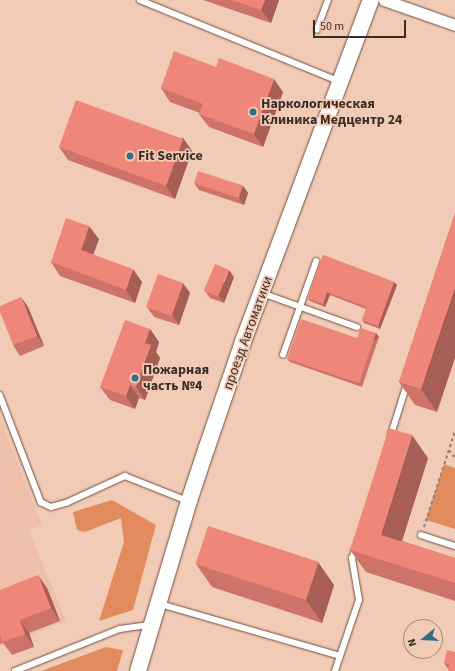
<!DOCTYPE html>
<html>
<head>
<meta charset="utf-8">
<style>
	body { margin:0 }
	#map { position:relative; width:455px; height:671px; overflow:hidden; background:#f2cbb7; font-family:"Source Sans 3",sans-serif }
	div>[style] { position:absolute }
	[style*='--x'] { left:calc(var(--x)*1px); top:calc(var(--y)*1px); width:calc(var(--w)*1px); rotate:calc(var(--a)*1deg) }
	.built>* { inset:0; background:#efc0a9 }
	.green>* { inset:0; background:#e28b5d }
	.path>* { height:2px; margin-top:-1px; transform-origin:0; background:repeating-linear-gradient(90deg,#9a7e71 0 3px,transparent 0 6px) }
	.roads { filter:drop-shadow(0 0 1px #704f3e) drop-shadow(0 0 1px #704f3e) }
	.service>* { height:5.5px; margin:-2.75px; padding:0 2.75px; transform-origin:2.75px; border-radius:2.75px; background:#fff }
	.minor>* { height:11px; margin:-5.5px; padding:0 5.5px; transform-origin:5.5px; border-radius:5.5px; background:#fff }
	.secondary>* { height:16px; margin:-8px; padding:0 8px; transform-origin:8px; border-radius:8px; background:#fff }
	.wall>* { inset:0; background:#ce7369 }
	.shaded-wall>* { inset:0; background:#a75e55; transform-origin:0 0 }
	.building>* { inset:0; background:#ef867a; transform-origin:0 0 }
	.dots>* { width:11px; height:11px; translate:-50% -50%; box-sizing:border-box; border:2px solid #f2cbb7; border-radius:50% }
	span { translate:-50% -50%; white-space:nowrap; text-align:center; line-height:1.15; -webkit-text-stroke:3.5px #f2cbb7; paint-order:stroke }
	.poi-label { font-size:14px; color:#3c2d26; font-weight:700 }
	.left { translate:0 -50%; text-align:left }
	.street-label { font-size:14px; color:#3c2d26 }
	.north { position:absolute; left:403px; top:619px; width:40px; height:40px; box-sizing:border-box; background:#f2cbb7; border:1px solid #a98c7d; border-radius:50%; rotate:252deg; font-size:11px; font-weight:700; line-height:16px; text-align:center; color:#3c2d26 }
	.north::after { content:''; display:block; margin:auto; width:14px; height:18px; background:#336e86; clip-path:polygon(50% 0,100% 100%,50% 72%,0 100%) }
	.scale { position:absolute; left:313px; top:20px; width:93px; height:18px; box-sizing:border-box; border:2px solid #3c2d26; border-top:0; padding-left:5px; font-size:12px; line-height:14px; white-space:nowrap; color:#3c2d26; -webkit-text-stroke:3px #f2cbb7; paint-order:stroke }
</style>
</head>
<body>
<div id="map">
	<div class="built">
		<div style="clip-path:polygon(0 418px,42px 525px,29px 530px,66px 621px,0 647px)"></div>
	</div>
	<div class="green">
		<div style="clip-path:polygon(444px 464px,455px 468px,455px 529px,426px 520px)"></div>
		<div style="clip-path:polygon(112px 500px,156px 525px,133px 610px,99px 621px,124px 542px,121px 518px,85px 532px,77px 530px,73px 512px)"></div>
		<div style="clip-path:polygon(106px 647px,123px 650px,117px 671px,41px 671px)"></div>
	</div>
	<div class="path">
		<div style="--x:449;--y:450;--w:10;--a:53"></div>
		<div style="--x:424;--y:527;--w:101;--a:-72.1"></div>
	</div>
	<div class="roads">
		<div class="service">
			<div style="--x:140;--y:0;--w:214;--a:22.2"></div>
			<div style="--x:317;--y:30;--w:32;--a:-70"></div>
			<div style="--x:262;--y:293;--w:101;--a:19.7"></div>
			<div style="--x:283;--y:355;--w:99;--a:-70.5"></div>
			<div style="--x:0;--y:395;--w:115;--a:69"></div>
			<div style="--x:41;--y:502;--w:11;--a:27"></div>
			<div style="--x:51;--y:507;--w:16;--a:-15"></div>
			<div style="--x:66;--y:503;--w:65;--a:-24.6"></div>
			<div style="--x:125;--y:476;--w:68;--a:21.6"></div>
			<div style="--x:391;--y:435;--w:53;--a:-72.6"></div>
			<div style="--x:421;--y:535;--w:36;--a:18"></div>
			<div style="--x:160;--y:604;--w:187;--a:16.1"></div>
			<div style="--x:15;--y:671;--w:113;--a:-21.8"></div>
			<div style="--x:120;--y:629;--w:29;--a:-8"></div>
			<div style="--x:335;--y:671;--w:75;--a:-71.3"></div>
			<div style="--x:359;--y:600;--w:42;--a:-99.7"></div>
			<div style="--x:352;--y:559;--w:12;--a:-70"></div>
		</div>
		<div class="minor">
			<div style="--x:384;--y:0;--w:75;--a:19.4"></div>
		</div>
		<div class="secondary">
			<div style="--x:138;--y:671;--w:177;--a:-73.3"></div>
			<div style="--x:189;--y:501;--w:57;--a:-71.6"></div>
			<div style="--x:207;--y:447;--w:114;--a:-71.1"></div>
			<div style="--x:244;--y:339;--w:362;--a:-69.5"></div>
		</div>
	</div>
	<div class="wall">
		<div style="clip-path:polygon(203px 0,279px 0,271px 23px)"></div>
		<div style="clip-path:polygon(216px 67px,283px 92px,263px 147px,209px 127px,199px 114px,200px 113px,170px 102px,161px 88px)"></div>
		<div style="clip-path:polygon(183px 138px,192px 151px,175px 199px,68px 160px,59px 147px)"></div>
		<div style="clip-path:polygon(194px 183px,243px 186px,248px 193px,244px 205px,199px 190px)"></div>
		<div style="clip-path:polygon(455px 213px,437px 412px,415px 405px,399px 382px)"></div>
		<div style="clip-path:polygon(99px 239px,93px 255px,142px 282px,135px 303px,60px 276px,51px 262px)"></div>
		<div style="clip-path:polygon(323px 255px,394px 282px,397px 285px,380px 329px,364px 323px,362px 320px,366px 309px,330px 295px,325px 307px,310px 301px,307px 298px)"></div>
		<div style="clip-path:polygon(234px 277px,224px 303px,210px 298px,205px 291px)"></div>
		<div style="clip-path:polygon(190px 293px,179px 325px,154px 317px,147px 307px)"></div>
		<div style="clip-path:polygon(28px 307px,44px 346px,20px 356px,13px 345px)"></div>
		<div style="clip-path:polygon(150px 329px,159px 342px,156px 352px,160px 358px,145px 400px,139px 398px,135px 409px,110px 400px,100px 387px)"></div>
		<div style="clip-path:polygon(376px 333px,379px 337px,362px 387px,290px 362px,287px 359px)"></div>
		<div style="clip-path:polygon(428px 458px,402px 541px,455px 558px,455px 601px,366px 572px,350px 550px)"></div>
		<div style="clip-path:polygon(196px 564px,334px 585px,322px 623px,212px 587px)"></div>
		<div style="clip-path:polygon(47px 588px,60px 621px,29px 633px,34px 647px,12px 655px,3px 643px,0 644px,0 590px)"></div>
		<div style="clip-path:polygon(455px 652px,449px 670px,444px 663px)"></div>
	</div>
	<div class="shaded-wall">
		<div style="clip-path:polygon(265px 0,279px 0,271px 23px,261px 10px)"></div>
		<div style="clip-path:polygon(274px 79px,283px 92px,263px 147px,254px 134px)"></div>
		<div style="clip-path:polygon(183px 138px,192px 151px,175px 199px,166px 186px)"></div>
		<div style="clip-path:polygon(243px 186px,248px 193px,244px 205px,239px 198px)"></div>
		<div style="clip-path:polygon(89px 226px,99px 239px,90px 263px,81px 250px)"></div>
		<div style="clip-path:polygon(133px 269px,142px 282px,135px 303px,126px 290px)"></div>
		<div style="clip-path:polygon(229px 270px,234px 277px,224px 303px,219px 296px)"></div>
		<div style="clip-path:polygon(394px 282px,397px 285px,380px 329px,378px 326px)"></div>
		<div style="clip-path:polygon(183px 283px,190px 293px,179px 325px,172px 315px)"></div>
		<div style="clip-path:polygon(455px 287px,455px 358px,437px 412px,421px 389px)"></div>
		<div style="clip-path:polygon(327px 292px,330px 295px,325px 307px,323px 304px)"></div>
		<div style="clip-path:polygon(21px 297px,28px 307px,44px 346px,37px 336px)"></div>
		<div style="clip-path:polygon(150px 329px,159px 342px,156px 352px,160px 358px,145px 400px,136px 387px,145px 343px)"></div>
		<div style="left:376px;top:333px;width:5px;height:53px;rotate:53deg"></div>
		<div style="clip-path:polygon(130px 385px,139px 398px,135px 409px,126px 396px)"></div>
		<div style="clip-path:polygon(412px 435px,428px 458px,397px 557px,381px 535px)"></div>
		<div style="clip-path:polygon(318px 562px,334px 585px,322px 623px,306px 600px)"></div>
		<div style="clip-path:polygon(38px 575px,47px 588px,60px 621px,51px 608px)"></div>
		<div style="clip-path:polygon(20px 620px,29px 633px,34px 647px,25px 634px)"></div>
	</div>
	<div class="building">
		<div style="clip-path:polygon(232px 0,265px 0,261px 10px)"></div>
		<div style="clip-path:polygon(174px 51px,216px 67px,219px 58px,274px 79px,254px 134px,199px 114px,203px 104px,161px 88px)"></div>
		<div style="left:76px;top:100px;width:114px;height:50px;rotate:20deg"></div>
		<div style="left:198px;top:171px;width:47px;height:13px;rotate:18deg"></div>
		<div style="clip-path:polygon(455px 213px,455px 287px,421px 389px,399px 382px)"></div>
		<div style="clip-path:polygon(66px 218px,89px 226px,81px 250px,133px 269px,126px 290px,51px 262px)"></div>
		<div style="clip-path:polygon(323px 255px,394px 282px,378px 326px,362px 320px,367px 307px,327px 292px,323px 304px,307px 298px)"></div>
		<div style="left:215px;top:264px;width:15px;height:29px;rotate:23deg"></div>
		<div style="left:158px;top:274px;width:27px;height:35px;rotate:20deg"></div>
		<div style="clip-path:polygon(21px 297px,37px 336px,13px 345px,0 312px,0 306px)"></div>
		<div style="clip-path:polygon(301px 319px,357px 338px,361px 328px,376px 333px,359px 383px,287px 359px)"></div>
		<div style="clip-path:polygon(125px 320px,150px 329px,145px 343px,151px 345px,136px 387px,130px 385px,126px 396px,100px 387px)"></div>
		<div style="clip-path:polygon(389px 428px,412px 435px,381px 535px,455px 558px,455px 583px,350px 550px)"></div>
		<div style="left:208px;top:526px;width:116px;height:40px;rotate:18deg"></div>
		<div style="clip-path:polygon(38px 575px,51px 608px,20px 620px,25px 634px,3px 642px,0 635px,0 590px)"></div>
		<div style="clip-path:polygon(447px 650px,455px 652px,455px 671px,448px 671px,450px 665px,444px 663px)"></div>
	</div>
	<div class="dots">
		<div style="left:253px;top:112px;background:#336e86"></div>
		<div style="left:130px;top:156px;background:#336e86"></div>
		<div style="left:135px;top:378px;background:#336e86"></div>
	</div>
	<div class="poi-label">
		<span class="left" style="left:261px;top:112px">Наркологическая<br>Клиника Медцентр 24</span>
		<span class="left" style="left:138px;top:156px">Fit Service</span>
		<span class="left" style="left:143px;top:378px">Пожарная<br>часть №4</span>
	</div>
	<div class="street-label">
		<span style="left:248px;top:333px;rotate:-70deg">проезд Автоматики</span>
	</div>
	<div class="north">N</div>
	<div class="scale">50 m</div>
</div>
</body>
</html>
